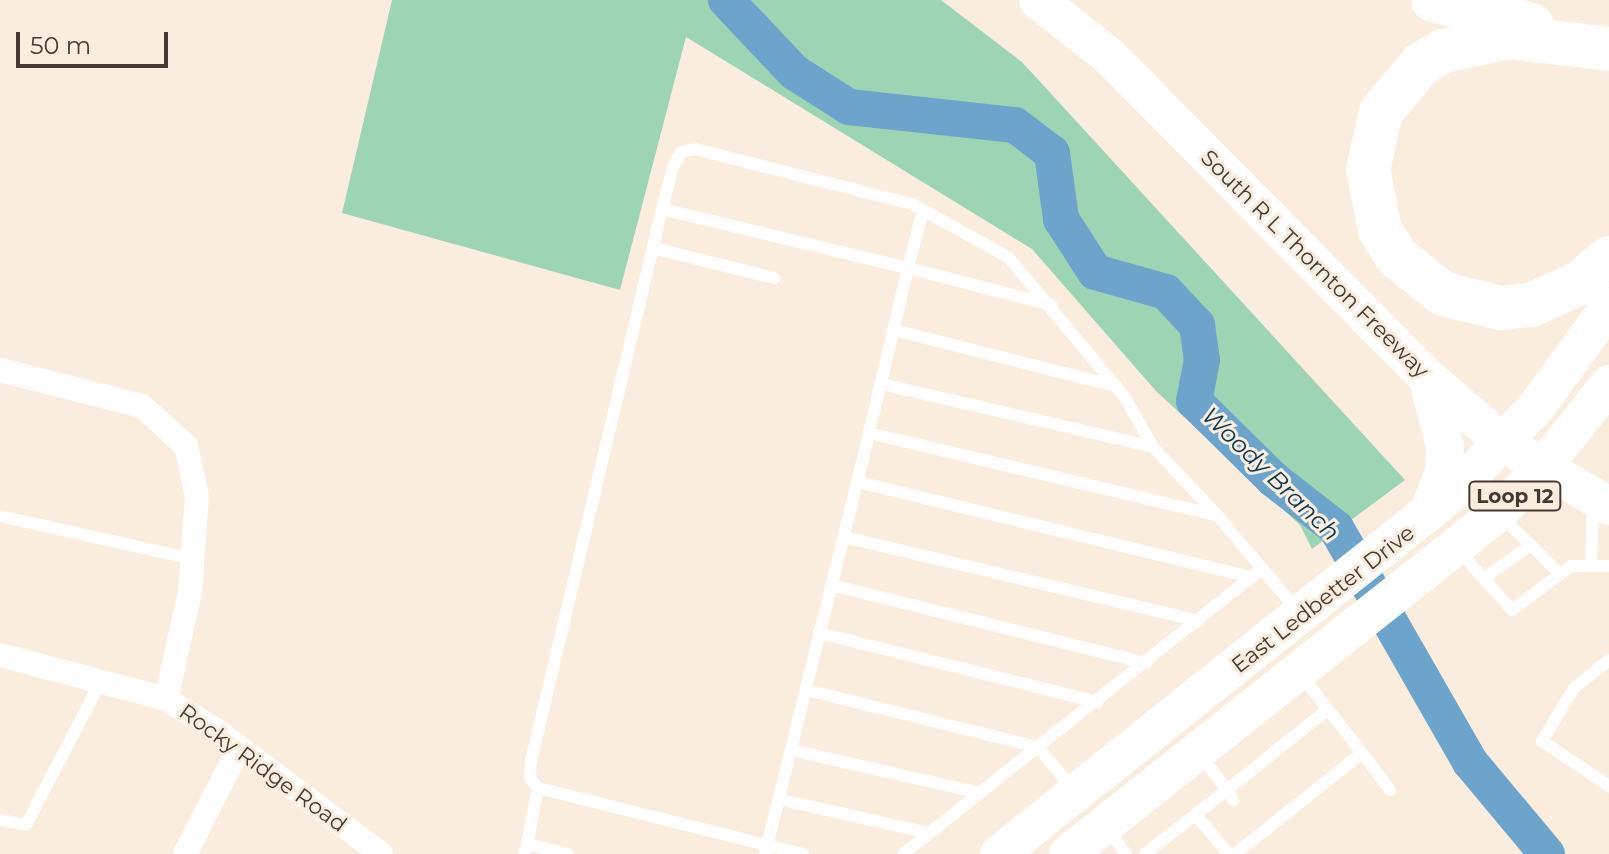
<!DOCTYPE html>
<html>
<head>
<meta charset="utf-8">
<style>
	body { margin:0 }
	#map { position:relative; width:1609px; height:854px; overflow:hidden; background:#fbedde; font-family:Montserrat,sans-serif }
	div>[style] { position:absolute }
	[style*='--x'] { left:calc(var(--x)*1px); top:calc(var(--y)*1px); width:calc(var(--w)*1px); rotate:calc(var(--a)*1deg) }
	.green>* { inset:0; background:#9dd5b4 }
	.river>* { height:36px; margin:-18px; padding:0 18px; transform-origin:18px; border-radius:18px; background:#6da4cb }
	.service>* { height:12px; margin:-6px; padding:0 6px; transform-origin:6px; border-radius:6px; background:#fff }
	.minor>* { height:24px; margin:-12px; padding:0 12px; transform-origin:12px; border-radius:12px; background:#fff }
	.primary>* { height:38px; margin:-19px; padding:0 19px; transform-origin:19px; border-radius:19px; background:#fff }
	.motorway>* { height:44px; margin:-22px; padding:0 22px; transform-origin:22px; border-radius:22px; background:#fff }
	span { translate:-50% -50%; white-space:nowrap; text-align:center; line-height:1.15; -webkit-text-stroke:6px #fbedde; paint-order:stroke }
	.shield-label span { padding:2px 6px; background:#fbedde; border:2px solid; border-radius:6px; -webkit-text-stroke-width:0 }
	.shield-label { font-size:20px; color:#443a31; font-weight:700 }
	.street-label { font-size:22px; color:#443a31 }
	.water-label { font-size:24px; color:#073650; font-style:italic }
	.scale { position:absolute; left:16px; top:32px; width:152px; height:36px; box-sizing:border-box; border:4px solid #443a31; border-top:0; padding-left:10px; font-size:24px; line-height:28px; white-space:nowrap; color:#443a31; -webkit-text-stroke:6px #fbedde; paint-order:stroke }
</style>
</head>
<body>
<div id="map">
	<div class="green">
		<div style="clip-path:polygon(392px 0,941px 0,1022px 62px,1405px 480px,1312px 549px,1300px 525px,1156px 391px,1032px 249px,686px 37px,620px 290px,342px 213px)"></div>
	</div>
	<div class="river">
		<div style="--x:726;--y:0;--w:99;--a:46.6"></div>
		<div style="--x:794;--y:72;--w:65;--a:32.5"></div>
		<div style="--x:849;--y:107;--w:167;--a:6.2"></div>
		<div style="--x:1015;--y:125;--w:46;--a:37.1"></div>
		<div style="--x:1052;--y:153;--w:67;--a:82.2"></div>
		<div style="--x:1061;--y:219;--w:63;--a:57.3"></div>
		<div style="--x:1095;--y:272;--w:74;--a:15.7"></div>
		<div style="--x:1166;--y:292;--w:45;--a:46.8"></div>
		<div style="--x:1197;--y:325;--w:35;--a:82"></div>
		<div style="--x:1202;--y:360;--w:42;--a:101"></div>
		<div style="--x:1194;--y:401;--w:111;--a:44.6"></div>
		<div style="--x:1273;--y:479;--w:80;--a:37.9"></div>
		<div style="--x:1336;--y:528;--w:270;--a:60.2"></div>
		<div style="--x:1470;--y:762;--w:120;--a:50.1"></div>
	</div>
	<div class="service">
		<div style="--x:662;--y:209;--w:43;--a:-75.3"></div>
		<div style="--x:673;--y:167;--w:17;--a:-62"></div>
		<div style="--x:681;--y:152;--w:14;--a:-12"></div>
		<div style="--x:695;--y:149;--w:224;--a:14.2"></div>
		<div style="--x:912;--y:204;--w:110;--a:28.9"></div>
		<div style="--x:1008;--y:257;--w:181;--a:50.2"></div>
		<div style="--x:1124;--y:396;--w:59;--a:60.4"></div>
		<div style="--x:1153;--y:447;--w:93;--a:46.7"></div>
		<div style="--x:923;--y:210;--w:60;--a:104.5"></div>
		<div style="--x:908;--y:268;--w:149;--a:14.4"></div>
		<div style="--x:653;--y:248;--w:125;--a:13.9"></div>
		<div style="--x:894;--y:330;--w:229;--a:14.2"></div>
		<div style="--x:881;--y:384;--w:279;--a:13"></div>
		<div style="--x:858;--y:482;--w:405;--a:13.6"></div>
		<div style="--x:0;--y:516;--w:197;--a:12.6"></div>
		<div style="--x:1501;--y:516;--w:83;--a:44.5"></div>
		<div style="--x:844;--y:537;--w:365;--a:13.3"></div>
		<div style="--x:1458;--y:550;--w:81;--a:48"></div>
		<div style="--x:1512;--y:610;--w:74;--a:-36.7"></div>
		<div style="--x:1571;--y:566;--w:38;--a:0"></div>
		<div style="--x:1591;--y:566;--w:64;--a:-88.2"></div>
		<div style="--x:1484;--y:578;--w:57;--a:-35.1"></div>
		<div style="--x:831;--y:585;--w:325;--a:13.9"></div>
		<div style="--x:819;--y:633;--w:287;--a:13.9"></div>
		<div style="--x:1609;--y:660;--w:45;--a:141.3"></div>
		<div style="--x:1574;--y:688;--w:62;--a:121.1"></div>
		<div style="--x:1542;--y:741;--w:81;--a:33.9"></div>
		<div style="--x:1302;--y:676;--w:98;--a:52.1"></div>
		<div style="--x:806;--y:690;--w:239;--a:13.8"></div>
		<div style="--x:1038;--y:747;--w:56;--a:50.1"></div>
		<div style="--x:791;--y:750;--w:194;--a:12.8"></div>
		<div style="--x:1201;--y:756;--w:43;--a:52.6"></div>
		<div style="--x:1227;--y:790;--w:129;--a:-38.7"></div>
		<div style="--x:538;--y:788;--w:273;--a:14"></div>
		<div style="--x:778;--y:799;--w:155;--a:12.7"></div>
		<div style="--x:1196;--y:815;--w:51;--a:49.8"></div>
		<div style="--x:0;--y:820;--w:26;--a:11"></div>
		<div style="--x:26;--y:825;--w:162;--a:-62.5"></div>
		<div style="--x:1106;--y:828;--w:33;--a:52"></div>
		<div style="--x:527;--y:844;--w:57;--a:-78.9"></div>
		<div style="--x:538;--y:788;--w:13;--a:-129"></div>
		<div style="--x:530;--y:778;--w:17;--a:-87"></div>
		<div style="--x:531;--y:761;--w:567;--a:-76.65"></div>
		<div style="--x:662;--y:209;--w:253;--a:13.5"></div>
		<div style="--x:908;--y:268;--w:170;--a:103.3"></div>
		<div style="--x:524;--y:854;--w:10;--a:-73"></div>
		<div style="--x:527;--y:844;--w:42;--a:13.7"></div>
		<div style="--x:765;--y:854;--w:434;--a:-76.1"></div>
		<div style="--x:869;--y:433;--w:358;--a:13.3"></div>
		<div style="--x:1217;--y:515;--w:124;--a:49.9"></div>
		<div style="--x:903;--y:854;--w:458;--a:-38.5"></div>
		<div style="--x:1145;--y:854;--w:104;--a:-38"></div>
		<div style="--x:1227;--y:790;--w:12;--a:59"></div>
		<div style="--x:1235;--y:854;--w:162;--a:-38.5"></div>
		<div style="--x:1362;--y:753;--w:46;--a:52.9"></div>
	</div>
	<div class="minor">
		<div style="--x:0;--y:370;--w:146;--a:14.2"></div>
		<div style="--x:142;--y:406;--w:59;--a:42.3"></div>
		<div style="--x:186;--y:446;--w:51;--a:77.6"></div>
		<div style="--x:197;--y:496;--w:96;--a:94.2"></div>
		<div style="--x:190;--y:592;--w:110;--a:102.6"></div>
		<div style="--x:0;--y:655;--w:172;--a:14.8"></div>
		<div style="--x:166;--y:699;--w:59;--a:31.8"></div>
		<div style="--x:216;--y:730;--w:206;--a:36.9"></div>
		<div style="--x:185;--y:854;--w:119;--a:-63"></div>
	</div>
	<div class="primary">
		<div style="--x:1038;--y:0;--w:90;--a:38.3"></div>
		<div style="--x:1109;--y:56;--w:452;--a:45.3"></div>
		<div style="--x:1427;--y:377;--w:103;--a:40.7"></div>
		<div style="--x:1505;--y:444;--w:121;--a:30.8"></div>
		<div style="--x:1427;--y:377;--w:71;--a:75.4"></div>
		<div style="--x:1445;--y:446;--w:26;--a:92"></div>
		<div style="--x:1444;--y:472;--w:44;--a:111.3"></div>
		<div style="--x:999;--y:854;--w:584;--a:-38.54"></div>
		<div style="--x:1456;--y:490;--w:117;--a:-46"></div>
		<div style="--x:1537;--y:406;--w:122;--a:-54"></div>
		<div style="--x:1068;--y:854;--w:549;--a:-38.42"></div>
		<div style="--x:1498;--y:513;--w:62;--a:-45"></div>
		<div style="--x:1542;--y:469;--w:108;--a:-51.8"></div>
	</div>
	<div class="motorway">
		<div style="--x:1433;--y:0;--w:102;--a:14.2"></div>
		<div style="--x:1609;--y:49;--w:101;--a:-173.2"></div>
		<div style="--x:1509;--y:37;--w:67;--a:168"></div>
		<div style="--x:1443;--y:51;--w:26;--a:149"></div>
		<div style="--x:1421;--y:64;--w:62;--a:129.8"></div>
		<div style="--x:1381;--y:112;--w:58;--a:102.8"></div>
		<div style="--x:1368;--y:169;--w:62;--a:78.9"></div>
		<div style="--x:1380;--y:230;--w:32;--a:58"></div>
		<div style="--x:1397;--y:257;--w:59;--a:38.8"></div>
		<div style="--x:1443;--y:294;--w:60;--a:13.6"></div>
		<div style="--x:1501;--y:308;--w:30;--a:-6"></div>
		<div style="--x:1531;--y:305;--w:54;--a:-24.2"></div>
		<div style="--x:1580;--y:283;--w:38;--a:-41"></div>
	</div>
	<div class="shield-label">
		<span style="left:1515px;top:496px">Loop 12</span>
	</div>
	<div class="street-label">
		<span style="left:1315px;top:264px;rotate:45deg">South R L Thornton Freeway</span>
		<span style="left:1323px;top:599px;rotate:-38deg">East Ledbetter Drive</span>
		<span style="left:263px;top:768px;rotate:36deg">Rocky Ridge Road</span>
	</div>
	<div class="water-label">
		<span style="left:1271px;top:474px;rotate:44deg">Woody Branch</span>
	</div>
	<div class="scale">50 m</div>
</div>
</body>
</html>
